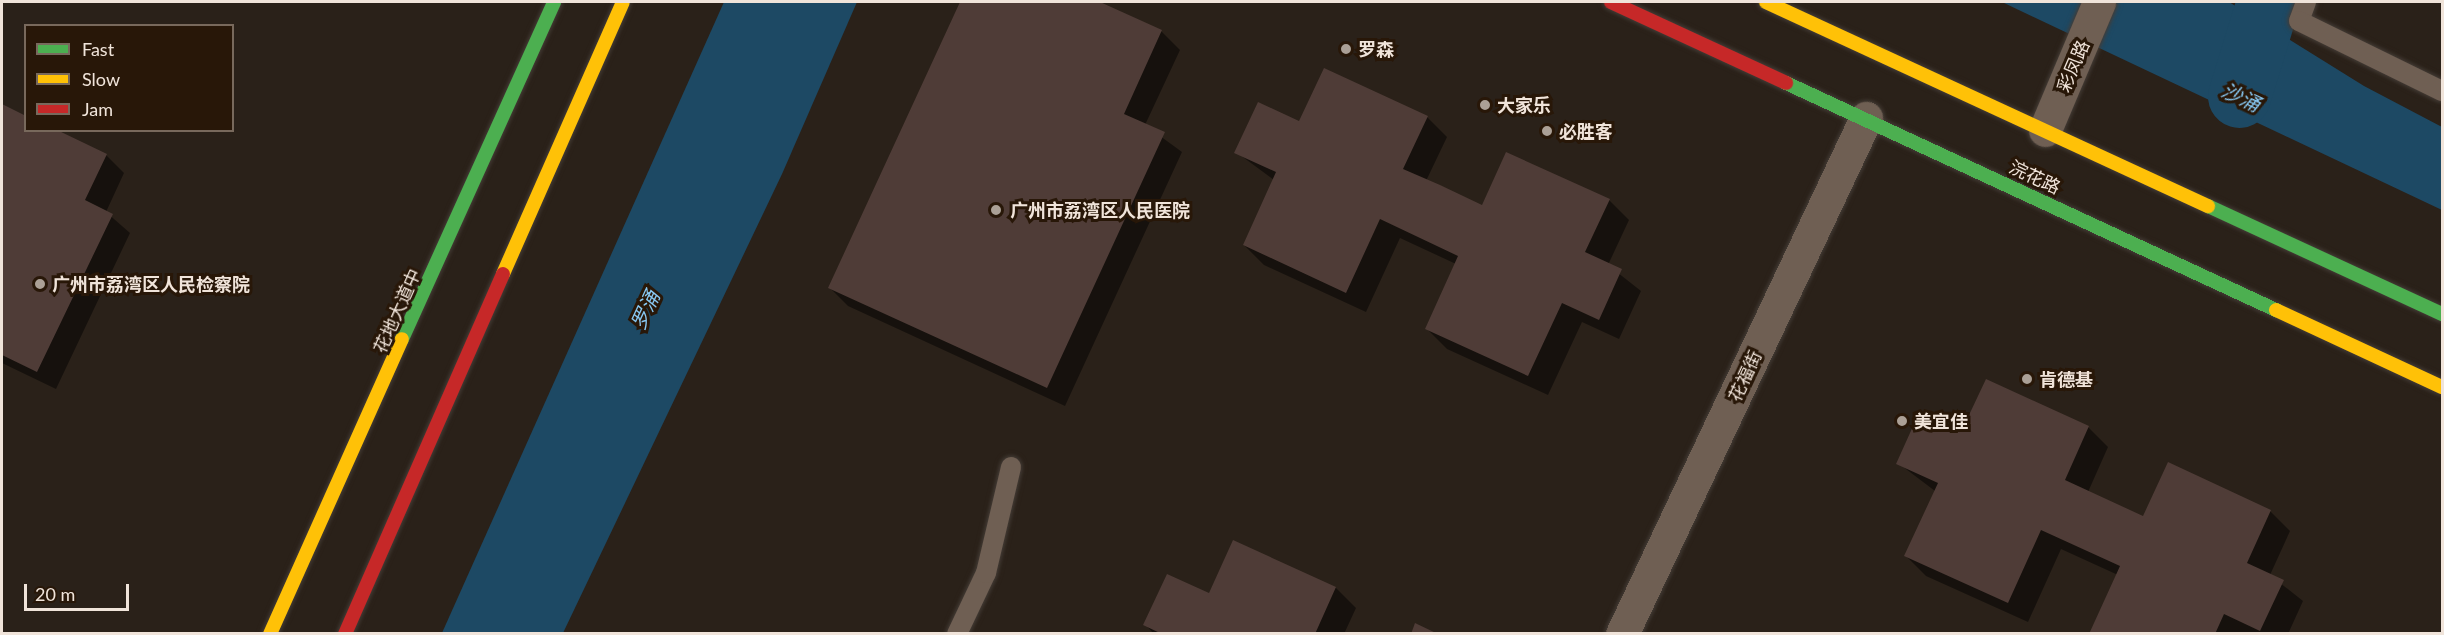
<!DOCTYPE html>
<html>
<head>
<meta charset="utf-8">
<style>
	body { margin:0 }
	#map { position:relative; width:2444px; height:635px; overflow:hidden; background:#2a2119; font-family:Lato,"Noto Sans SC",sans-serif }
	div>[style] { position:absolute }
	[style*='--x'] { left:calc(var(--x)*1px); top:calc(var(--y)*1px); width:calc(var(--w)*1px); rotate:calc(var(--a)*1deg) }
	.water>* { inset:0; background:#1d4964 }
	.shadow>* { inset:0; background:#0007 }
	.river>* { height:63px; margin:-31.5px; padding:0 31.5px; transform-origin:31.5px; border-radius:31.5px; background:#1d4964 }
	.building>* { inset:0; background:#4f3c37 }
	.roads { filter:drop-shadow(0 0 2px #443c36) drop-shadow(0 0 2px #443c36) }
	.lane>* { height:20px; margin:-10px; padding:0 10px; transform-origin:10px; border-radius:10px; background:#6f5f53 }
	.street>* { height:33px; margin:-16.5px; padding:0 16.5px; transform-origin:16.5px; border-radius:16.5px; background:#6f5f53 }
	.fast>* { height:14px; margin:-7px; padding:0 7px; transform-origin:7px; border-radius:7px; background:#4caf50 }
	.slow>* { height:14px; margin:-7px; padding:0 7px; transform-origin:7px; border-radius:7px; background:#ffc107 }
	.jam>* { height:14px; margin:-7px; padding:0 7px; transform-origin:7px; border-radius:7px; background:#c62828 }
	.dots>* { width:16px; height:16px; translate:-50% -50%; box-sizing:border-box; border:3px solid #281708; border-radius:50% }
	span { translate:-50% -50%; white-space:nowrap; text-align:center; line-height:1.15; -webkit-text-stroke:6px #281708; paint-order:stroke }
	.poi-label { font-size:18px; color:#f0e4da; font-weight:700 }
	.left { translate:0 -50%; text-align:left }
	.street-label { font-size:18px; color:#f0e4da }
	.water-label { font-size:20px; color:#88c9f4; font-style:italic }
	.frame { position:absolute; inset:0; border:3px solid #f0e4da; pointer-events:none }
	.legend { position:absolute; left:24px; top:24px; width:210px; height:108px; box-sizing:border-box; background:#281708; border:2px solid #78695c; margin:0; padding:8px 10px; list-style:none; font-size:18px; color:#f0e4da }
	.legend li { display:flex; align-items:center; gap:12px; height:30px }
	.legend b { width:30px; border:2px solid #78695c }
	.scale { position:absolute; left:24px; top:584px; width:105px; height:27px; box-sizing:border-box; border:3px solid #f0e4da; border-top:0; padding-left:8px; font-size:18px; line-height:21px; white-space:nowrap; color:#f0e4da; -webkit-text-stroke:4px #281708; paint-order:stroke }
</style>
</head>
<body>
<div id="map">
	<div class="water">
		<div style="clip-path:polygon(724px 2px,857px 2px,782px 174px,563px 633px,442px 633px)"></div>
		<div style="clip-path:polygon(2002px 2px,2229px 2px,2364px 86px,2442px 127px,2442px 210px)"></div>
	</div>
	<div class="shadow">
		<div style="clip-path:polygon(962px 2px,1096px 2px,1161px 31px,1180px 50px,1145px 125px,1182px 152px,1065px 406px,848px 306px,830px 288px)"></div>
		<div style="clip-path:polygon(2px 106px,26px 117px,26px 130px,106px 155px,124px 173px,106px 212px,130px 233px,56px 389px,2px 363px)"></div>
		<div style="clip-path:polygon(1427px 117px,1447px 137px,1426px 181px,1483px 207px,1609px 200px,1629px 220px,1608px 265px,1641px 291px,1619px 339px,1582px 322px,1548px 395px,1447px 349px,1427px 329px,1456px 264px,1400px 238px,1366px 312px,1264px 265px,1244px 245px,1274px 180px,1236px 152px,1300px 123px)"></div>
		<div style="clip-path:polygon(1986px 381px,2088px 427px,2108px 447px,2088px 492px,2144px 518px,2270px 511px,2290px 531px,2270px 575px,2303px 601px,2288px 634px,2091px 634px,2118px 575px,2061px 549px,2028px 622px,1926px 576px,1906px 556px,1935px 491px,1898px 463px,1962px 434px)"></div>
		<div style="clip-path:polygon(1234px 542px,1336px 588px,1356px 608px,1344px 634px,1154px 634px,1145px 624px,1209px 595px)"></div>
	</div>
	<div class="river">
		<div style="--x:2239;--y:96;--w:98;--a:-72.9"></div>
	</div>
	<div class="building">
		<div style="clip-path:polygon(960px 2px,1100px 2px,1162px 30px,1124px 114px,1165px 132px,1047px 388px,828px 288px)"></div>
		<div style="clip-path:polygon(1324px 68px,1428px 116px,1403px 169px,1440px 185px,1482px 205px,1506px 152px,1610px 199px,1585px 252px,1622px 269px,1599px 320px,1562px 303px,1528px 376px,1425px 329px,1458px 256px,1380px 219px,1346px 293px,1243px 245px,1276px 172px,1234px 153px,1258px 102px,1299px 121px)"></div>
		<div style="clip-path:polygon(2px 104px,26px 116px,26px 130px,57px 130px,107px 154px,85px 200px,113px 214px,37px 372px,2px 355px)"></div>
		<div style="clip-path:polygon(1986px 379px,2089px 426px,2065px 480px,2143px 516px,2168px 462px,2271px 510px,2247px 563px,2284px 580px,2260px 631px,2224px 614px,2215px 634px,2089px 634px,2120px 566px,2041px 530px,2008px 603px,1904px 556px,1938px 483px,1896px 464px,1919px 413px,1961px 432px)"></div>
		<div style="clip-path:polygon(1233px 540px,1336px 587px,1315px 634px,1162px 634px,1143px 625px,1167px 574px,1209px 593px)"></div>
		<div style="clip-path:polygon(1415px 623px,1438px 634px,1411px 634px)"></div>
	</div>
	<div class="roads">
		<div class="lane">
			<div style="--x:2306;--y:2;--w:20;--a:110"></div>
			<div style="--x:2299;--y:21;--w:159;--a:26.1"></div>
			<div style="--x:957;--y:634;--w:68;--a:-64.6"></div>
			<div style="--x:986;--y:573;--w:109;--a:-76.7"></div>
		</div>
		<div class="street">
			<div style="--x:2045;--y:130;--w:139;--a:-67.1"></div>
			<div style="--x:1622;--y:634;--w:571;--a:-64.69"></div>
		</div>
		<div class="fast">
			<div style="--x:1786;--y:83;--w:540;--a:24.86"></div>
			<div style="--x:2208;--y:206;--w:258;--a:24.8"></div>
			<div style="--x:402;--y:339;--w:370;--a:-65.7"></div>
		</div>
		<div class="slow">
			<div style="--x:1766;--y:2;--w:487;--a:24.8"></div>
			<div style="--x:503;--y:274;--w:297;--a:-66.2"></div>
			<div style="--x:2276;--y:310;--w:183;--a:24.9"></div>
			<div style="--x:270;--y:634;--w:323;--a:-65.9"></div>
		</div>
		<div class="jam">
			<div style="--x:1611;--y:2;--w:193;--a:24.8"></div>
			<div style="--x:345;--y:634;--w:393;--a:-66.3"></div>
		</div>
	</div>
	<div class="dots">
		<div style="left:1346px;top:49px;background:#aba096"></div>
		<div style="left:1485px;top:105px;background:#aba096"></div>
		<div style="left:1547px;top:131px;background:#aba096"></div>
		<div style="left:996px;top:210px;background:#aba096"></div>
		<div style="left:40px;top:284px;background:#aba096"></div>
		<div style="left:2027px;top:379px;background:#aba096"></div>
		<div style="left:1902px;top:421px;background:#aba096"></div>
	</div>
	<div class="poi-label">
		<span class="left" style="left:1358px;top:49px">罗森</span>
		<span class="left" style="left:1497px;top:105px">大家乐</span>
		<span class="left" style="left:1559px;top:131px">必胜客</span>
		<span class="left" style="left:1010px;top:210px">广州市荔湾区人民医院</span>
		<span class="left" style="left:52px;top:284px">广州市荔湾区人民检察院</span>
		<span class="left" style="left:2039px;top:379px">肯德基</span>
		<span class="left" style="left:1914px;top:421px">美宜佳</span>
	</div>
	<div class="street-label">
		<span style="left:2073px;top:66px;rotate:-67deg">彩凤路</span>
		<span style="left:2035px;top:177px;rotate:25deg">浣花路</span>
		<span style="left:397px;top:311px;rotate:-66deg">花地大道中</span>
		<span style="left:1745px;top:376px;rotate:-65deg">花福街</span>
	</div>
	<div class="water-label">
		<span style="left:2241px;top:97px;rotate:25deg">沙涌</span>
		<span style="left:645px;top:310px;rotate:-65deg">罗涌</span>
	</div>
	<div class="frame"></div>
	<ul class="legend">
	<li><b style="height:8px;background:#4caf50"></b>Fast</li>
	<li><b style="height:8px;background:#ffc107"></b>Slow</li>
	<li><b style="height:8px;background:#c62828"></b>Jam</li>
	</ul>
	<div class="scale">20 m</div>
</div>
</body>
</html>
